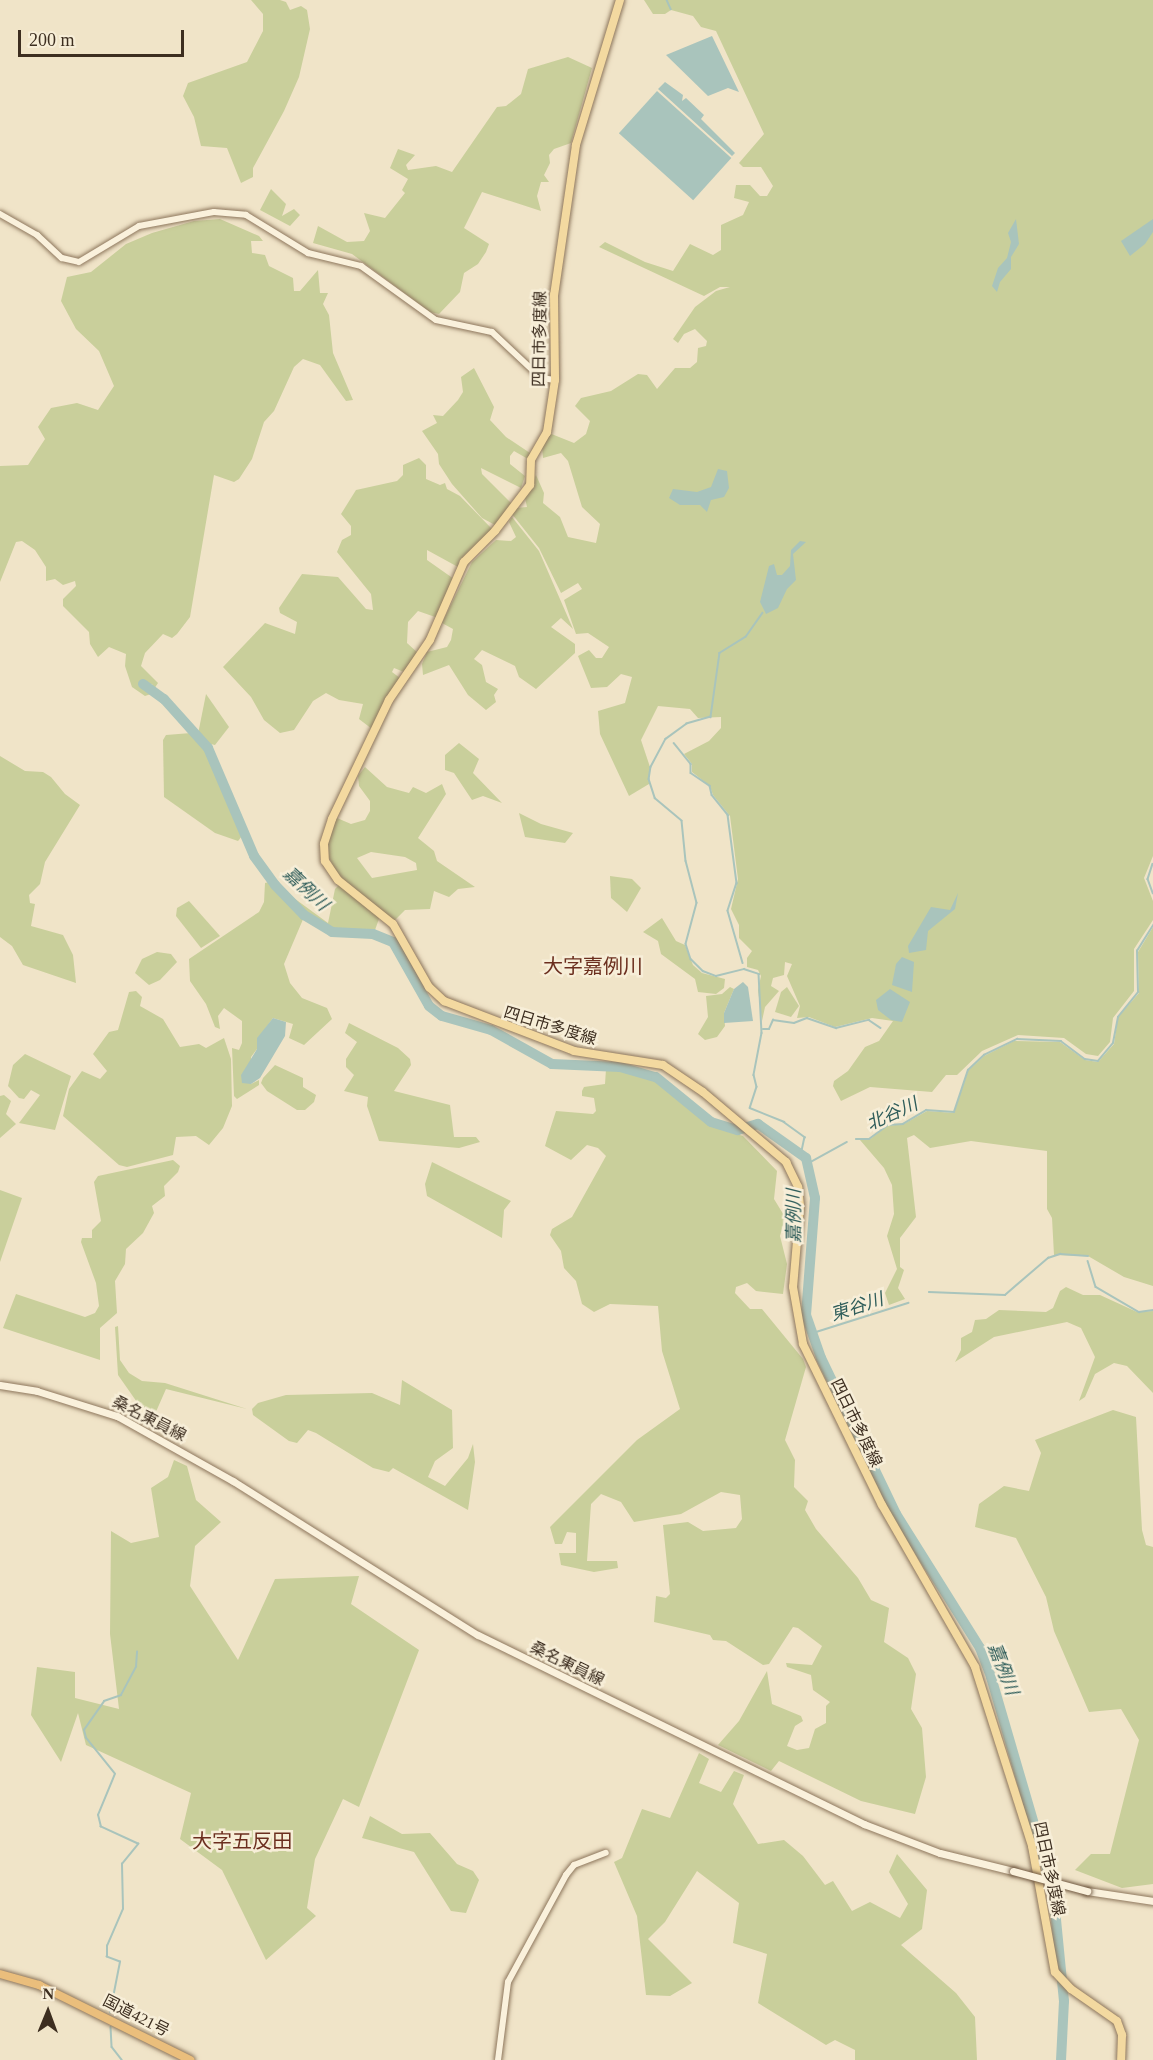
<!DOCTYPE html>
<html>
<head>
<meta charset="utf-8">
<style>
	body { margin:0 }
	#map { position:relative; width:1153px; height:2060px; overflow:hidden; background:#f0e4c8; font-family:"Times New Roman","Noto Sans JP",serif }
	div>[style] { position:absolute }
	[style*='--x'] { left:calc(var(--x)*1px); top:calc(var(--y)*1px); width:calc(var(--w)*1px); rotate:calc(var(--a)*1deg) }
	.green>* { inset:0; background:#c9cf9b }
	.water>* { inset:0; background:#a9c4bc; transform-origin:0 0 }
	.stream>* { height:1.5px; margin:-0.75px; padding:0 0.75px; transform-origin:0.75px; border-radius:0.75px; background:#a9c4bc }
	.river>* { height:10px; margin:-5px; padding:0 5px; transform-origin:5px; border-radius:5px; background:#a9c4bc }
	.roads { filter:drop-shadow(0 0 2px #8d765c) drop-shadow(0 0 2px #8d765c) }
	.tertiary>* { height:6px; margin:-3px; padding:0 3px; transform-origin:3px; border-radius:3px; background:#faf1dc }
	.secondary>* { height:7px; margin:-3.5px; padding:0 3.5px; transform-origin:3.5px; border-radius:3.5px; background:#faf1dc }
	.primary>* { height:8px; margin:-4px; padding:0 4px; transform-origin:4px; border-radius:4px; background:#f3d9a0 }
	.trunk>* { height:8px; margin:-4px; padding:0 4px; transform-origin:4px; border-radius:4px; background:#eabe7c }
	.bridges { filter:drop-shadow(0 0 2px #6f573f) drop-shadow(0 0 2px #6f573f) }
	.secondary-bridge>* { height:7px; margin:-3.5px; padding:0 3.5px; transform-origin:3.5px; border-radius:3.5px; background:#faf1dc }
	span { translate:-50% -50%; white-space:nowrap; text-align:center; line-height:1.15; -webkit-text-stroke:5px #f7eed8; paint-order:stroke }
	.street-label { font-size:16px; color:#3d2e20 }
	.water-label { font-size:18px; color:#2f5d5a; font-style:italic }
	.quarter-label { font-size:20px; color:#6b2e1e }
	.north { position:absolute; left:18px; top:1982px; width:60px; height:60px; -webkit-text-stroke:4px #f7eed8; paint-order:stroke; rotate:1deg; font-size:16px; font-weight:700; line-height:24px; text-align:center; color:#3d2e20 }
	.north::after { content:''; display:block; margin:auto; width:21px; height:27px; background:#3d2e20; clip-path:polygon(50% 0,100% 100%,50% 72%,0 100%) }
	.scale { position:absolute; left:18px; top:30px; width:166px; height:27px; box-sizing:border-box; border:3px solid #3d2e20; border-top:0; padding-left:8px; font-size:18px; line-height:21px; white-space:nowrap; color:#3d2e20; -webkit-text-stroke:4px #f7eed8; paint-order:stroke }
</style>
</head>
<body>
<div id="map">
	<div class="green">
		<div style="clip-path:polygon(251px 0,280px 0,286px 2px,290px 10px,301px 6px,307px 10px,310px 29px,299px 77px,284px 111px,253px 168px,253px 177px,241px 183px,227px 148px,201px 146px,194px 117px,183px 96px,188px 83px,247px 62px,263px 31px,263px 14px)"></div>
		<div style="clip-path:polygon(644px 0,1153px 0,1153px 856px,1144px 878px,1153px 901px,1153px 920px,1134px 949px,1134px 991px,1113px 1018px,1110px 1042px,1098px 1056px,1086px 1054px,1064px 1038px,1018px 1035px,982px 1051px,957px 1075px,946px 1075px,932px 1092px,870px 1087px,841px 1101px,833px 1086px,834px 1081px,848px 1071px,865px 1047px,879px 1041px,893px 1021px,872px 1018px,835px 1027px,809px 1017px,797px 1018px,800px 1006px,787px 976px,792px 964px,785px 962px,784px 975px,773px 978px,771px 986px,779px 991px,765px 1007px,762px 1021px,758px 990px,761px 976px,758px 970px,747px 967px,747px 958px,752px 951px,739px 938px,739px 925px,731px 909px,738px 879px,730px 816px,713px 795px,710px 786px,692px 772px,692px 764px,684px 754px,709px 741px,721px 728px,721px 717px,698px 718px,690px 709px,658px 706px,641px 740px,650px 767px,649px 784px,629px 796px,600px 734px,598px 711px,625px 703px,632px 677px,621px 674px,607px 687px,591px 688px,578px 656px,589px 650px,596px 658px,602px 658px,609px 647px,588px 633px,576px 634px,564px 600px,582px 589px,578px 583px,561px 593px,539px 548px,512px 514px,517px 508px,527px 507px,525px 498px,536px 475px,544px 493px,543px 503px,560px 517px,568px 537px,596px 543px,600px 524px,582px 507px,568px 461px,561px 453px,543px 458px,542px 446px,549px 433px,574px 443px,586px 434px,590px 421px,575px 406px,581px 398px,611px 391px,638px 374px,647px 375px,657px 389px,675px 368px,690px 368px,697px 362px,698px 348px,706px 346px,707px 341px,695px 329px,684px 334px,678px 343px,673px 339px,695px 307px,716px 291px,730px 287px,720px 287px,704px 296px,599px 247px,605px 242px,645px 262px,673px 271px,690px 244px,713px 255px,721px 250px,721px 225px,743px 215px,749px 202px,734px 198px,736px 185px,750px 185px,760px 196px,767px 196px,773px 186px,761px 167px,743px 167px,739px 163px,764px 134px,716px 31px,701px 27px,693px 16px,671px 10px,665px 14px,653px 14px)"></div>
		<div style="clip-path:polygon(568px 57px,592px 68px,571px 143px,554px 149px,549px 155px,550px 163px,544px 175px,549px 182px,541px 182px,537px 196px,541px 211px,482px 192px,464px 228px,489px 244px,486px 252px,478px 264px,464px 273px,460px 292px,439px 314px,430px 312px,352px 254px,313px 243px,318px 226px,347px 242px,364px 241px,370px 231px,364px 213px,385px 218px,405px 193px,402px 190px,408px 179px,390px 168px,398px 149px,415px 155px,406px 165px,408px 170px,436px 166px,452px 172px,497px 107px,506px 106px,521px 94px,528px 69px)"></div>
		<div style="clip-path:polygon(271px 189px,286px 204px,282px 216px,294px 209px,300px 215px,290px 226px,260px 210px)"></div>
		<div style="clip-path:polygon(220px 219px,259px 236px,263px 241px,251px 241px,252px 253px,265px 255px,269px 266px,293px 278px,294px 291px,300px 291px,318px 270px,320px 293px,328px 293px,323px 304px,329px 315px,333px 353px,353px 400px,346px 401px,320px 365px,303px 359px,294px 367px,274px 411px,264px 422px,252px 459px,239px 479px,234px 482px,214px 475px,190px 617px,177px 634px,172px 638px,163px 634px,145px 653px,141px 666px,158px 683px,154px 689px,152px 684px,143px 684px,151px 694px,145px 696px,132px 687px,125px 666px,126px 654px,109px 647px,98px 657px,90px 644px,89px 632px,63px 606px,63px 599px,76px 586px,75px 581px,63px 585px,55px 579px,46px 581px,46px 567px,35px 550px,22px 541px,16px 542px,0 582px,0 466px,28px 465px,45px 439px,38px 427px,51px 408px,77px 403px,98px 410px,114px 386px,99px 351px,76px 329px,61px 301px,67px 277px,91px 272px,126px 244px,152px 233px,194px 221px)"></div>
		<div style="clip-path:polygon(474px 368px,494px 407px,490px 420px,506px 437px,530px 453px,528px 459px,514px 451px,510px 456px,510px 464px,525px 476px,521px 488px,481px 468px,482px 474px,512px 504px,495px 525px,482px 518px,452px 484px,439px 464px,438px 454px,422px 431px,437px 423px,433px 415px,443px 416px,458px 400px,463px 392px,461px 377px)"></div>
		<div style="clip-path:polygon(419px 458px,426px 465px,426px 479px,440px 485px,445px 483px,447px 489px,460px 496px,492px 529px,459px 561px,458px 567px,427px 550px,427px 560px,454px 579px,438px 618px,418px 611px,408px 622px,407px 643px,418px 653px,404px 672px,394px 668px,392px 672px,400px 678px,372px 729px,359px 719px,363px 704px,339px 700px,326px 693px,313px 701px,294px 730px,280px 733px,264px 720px,251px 697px,223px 667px,265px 623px,295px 634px,297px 622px,280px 613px,279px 608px,302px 574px,338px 577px,366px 609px,373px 610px,371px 594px,337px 552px,342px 540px,351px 535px,351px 526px,341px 514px,356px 490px,397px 481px,403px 475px,403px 465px)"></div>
		<div style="clip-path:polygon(512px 517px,539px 551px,573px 629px,561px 618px,551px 627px,575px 644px,575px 653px,536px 689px,519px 677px,515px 666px,482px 650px,474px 659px,482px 665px,486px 682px,498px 689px,494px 695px,496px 702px,486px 710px,468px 695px,449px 665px,423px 675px,422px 664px,427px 652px,447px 647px,451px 640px,453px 629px,442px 623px,472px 562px,496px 540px,511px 541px,516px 537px,509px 522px)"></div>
		<div style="clip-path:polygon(206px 694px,229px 727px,215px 745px,206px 743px,198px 734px)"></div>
		<div style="clip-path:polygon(191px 733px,208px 753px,242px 836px,238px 841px,215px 833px,164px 797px,163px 740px,166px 735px)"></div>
		<div style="clip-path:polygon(459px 743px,479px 759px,473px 773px,502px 803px,483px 796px,472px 800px,454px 773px,445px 770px,445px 755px)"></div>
		<div style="clip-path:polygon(0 756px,25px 771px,43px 772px,51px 777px,65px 794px,80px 805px,45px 862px,40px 884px,29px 895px,30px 903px,35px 904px,31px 926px,63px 935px,73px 955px,76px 983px,23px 965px,12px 946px,0 937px)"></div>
		<div style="clip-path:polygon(evenodd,365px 767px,387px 787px,409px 793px,413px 787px,426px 793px,442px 784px,446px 794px,418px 838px,434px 851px,437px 861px,475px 887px,458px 889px,449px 897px,434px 891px,430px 909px,405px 910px,394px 921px,337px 875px,329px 857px,328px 840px,337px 818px,351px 824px,365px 820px,370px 811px,370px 801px,359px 786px,358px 776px,365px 767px,371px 852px,405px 857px,416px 863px,417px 870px,372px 878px,357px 858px,371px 852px)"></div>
		<div style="clip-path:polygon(519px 813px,541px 824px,573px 833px,565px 843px,525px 837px)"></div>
		<div style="clip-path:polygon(610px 876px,632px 879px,641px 888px,627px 912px,611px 898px)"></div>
		<div style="clip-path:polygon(269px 882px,304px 917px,284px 964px,290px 983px,302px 998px,327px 1008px,332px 1019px,304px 1045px,289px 1038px,293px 1024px,273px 1018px,257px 1040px,257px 1049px,251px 1057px,251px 1084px,259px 1080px,259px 1085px,237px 1099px,234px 1096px,232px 1048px,239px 1050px,242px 1043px,242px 1021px,224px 1008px,218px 1016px,220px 1029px,215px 1027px,206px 1004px,190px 981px,189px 959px,259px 912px,264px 902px,265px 883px)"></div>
		<div style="clip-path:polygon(339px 885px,380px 916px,375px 930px,332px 930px,306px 914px,287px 893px,328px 923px,335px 889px)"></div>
		<div style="clip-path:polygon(189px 901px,220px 936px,201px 948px,176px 916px,177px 908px)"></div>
		<div style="clip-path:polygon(662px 918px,676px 941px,685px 945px,693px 965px,702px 973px,725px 979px,724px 988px,716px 994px,698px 992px,695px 979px,661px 954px,658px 941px,643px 932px)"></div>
		<div style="clip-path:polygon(1153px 927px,1153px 1286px,1124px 1277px,1088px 1256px,1054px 1255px,1052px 1218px,1047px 1209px,1047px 1151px,971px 1141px,930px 1148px,914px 1135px,907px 1138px,916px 1217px,900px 1238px,900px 1267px,904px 1270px,898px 1288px,905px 1299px,889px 1305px,885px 1293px,897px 1269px,887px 1236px,894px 1214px,892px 1185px,884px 1168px,860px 1140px,869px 1140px,887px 1126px,904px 1124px,927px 1111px,954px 1113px,968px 1071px,984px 1056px,1014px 1041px,1060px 1042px,1085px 1060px,1098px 1062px,1114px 1044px,1118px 1017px,1139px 993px,1138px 952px)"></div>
		<div style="clip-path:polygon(157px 952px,171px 954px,177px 962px,160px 980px,149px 985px,135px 973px,142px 959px)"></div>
		<div style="clip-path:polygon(730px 987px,734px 989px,724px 1013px,725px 1026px,717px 1037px,705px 1040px,698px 1034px,708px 1017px,706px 996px,722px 994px)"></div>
		<div style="clip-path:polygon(787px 987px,799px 1006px,791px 1017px,775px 1012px,781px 992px)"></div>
		<div style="clip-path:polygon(136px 991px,142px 997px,140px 1006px,163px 1019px,180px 1047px,199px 1044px,206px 1048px,224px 1038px,231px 1059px,232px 1106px,223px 1128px,209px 1145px,196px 1136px,176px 1137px,173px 1155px,127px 1167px,119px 1165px,63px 1116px,69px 1089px,82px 1071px,100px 1079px,107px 1071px,93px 1054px,109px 1032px,118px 1030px,129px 992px)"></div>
		<div style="clip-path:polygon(349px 1023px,398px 1048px,410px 1059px,411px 1065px,394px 1091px,450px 1105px,454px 1137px,476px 1137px,480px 1142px,459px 1148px,379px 1141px,367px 1106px,368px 1097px,344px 1091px,354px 1075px,346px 1067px,346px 1059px,357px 1042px,345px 1033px)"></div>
		<div style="clip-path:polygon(25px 1054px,71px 1076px,55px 1130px,19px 1123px,40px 1095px,31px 1090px,24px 1099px,19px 1098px,8px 1086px,13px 1065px)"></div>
		<div style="clip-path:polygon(275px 1065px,303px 1078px,303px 1087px,316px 1095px,314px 1102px,305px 1110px,297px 1110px,267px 1091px,261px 1083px,263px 1078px)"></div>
		<div style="clip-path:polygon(606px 1069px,630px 1071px,662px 1084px,712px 1126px,743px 1136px,777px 1171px,774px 1199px,785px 1217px,780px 1236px,787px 1264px,783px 1294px,756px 1291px,747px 1283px,736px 1287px,735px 1293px,750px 1309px,762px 1309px,803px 1359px,806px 1367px,785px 1440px,795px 1460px,794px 1487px,808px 1501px,805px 1510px,816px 1529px,858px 1578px,871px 1600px,889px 1608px,884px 1642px,908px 1658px,916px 1674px,911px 1709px,922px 1728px,926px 1777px,915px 1814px,861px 1801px,779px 1761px,771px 1771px,718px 1745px,739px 1721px,767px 1671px,772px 1704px,801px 1716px,803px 1721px,795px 1726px,787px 1746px,797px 1750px,809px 1748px,815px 1729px,826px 1723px,826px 1706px,830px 1702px,813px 1690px,811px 1675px,787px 1667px,786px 1663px,812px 1665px,822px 1646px,798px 1628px,793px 1627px,769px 1664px,763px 1665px,726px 1641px,713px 1640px,710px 1635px,654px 1622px,656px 1596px,666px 1598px,670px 1594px,663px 1525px,688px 1522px,703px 1531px,736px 1528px,742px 1519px,740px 1495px,721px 1492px,681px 1514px,634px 1522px,621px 1502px,601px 1494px,591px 1504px,587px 1561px,617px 1561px,618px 1568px,594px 1572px,561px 1565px,559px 1553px,576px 1553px,576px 1533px,567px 1532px,562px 1544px,555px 1544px,550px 1527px,637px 1440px,680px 1409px,662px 1351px,658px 1306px,610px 1304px,594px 1312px,582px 1304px,576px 1281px,564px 1268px,561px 1251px,550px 1235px,552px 1229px,572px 1217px,606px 1156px,598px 1148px,587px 1145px,571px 1160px,545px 1146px,547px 1139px,556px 1111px,593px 1114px,596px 1111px,594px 1098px,582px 1096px,582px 1091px,584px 1087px,605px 1084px)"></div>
		<div style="clip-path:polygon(4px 1095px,11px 1101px,6px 1114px,16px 1124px,0 1138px,0 1096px)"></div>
		<div style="clip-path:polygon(173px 1160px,180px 1166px,178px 1172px,164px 1186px,165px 1196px,152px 1206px,154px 1213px,143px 1233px,126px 1249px,125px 1264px,115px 1281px,117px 1313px,100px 1328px,100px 1360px,3px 1328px,16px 1294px,85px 1317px,95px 1313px,99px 1306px,96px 1283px,81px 1242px,82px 1238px,92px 1238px,92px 1230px,101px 1221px,94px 1182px,98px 1176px)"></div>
		<div style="clip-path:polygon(432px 1162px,511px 1201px,504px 1210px,502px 1238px,427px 1196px,425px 1184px)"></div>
		<div style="clip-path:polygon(0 1190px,22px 1198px,0 1262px)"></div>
		<div style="clip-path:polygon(1066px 1287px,1083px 1295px,1100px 1295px,1137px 1312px,1153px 1311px,1153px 1393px,1127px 1366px,1114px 1363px,1095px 1374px,1085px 1397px,1079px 1401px,1095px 1357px,1081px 1328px,1067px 1322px,994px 1337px,955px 1362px,961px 1350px,961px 1338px,972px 1332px,975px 1320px,986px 1319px,999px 1310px,1046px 1312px,1053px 1308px,1060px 1291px)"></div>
		<div style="clip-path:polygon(118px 1326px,120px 1360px,129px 1373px,142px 1381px,165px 1383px,247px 1409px,166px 1389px,155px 1414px,170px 1428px,166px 1432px,150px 1423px,146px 1409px,139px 1405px,118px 1375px,115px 1327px)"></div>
		<div style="clip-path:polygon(402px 1380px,452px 1410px,453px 1448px,435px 1461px,428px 1477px,445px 1486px,468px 1458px,473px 1444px,475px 1462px,468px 1510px,393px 1468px,389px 1472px,373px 1468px,316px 1433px,308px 1430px,297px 1443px,289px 1441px,253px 1415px,252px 1409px,258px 1403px,286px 1395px,372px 1393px,400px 1405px)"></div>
		<div style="clip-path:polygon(1113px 1410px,1136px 1417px,1142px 1530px,1146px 1545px,1153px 1547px,1153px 1884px,1122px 1888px,1075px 1870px,1091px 1854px,1110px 1854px,1139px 1740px,1121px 1709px,1089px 1712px,1054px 1631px,1046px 1597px,1016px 1538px,975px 1527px,979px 1504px,1004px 1486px,1029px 1491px,1041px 1453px,1035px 1440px)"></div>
		<div style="clip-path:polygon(174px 1460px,187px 1466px,196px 1500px,221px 1522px,195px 1546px,190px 1586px,238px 1660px,275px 1579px,359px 1576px,351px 1604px,419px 1650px,359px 1807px,343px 1799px,315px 1859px,307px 1908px,316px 1916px,266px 1960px,222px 1870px,180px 1839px,191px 1793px,86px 1745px,78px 1713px,61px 1762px,31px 1715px,37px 1667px,75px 1672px,75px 1698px,119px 1709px,110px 1634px,111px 1531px,131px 1543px,159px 1537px,151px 1488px,168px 1477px)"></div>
		<div style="clip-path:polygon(699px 1753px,709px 1759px,699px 1783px,721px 1792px,734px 1771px,744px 1775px,733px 1804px,758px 1844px,784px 1840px,803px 1856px,825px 1885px,833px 1881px,852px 1911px,870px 1902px,900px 1918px,908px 1904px,889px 1872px,897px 1854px,927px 1890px,922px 1929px,901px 1945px,956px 1993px,975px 2017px,977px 2060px,855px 2060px,855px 2050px,835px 2040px,826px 2045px,758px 2003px,767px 1954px,733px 1943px,739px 1903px,697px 1871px,665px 1922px,648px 1939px,692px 1983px,670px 1996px,646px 1995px,637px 1916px,614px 1862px,622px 1858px,642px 1809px,670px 1818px)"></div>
		<div style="clip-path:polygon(370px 1816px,402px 1834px,430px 1833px,457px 1864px,473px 1871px,479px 1880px,466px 1913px,451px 1911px,414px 1852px,362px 1838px)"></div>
	</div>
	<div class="water">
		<div style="clip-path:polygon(712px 36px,713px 38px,739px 92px,728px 88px,708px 96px,666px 55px)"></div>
		<div style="clip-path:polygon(665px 82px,683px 95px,682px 101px,686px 98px,704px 115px,701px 119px,735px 153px,732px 156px,658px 89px)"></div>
		<div style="left:657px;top:91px;width:100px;height:57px;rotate:42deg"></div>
		<div style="clip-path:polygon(1016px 219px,1019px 244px,1011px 257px,1011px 269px,1000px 282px,997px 292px,992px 286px,998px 268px,1007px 258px,1011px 242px,1008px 233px)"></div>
		<div style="clip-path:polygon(1153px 219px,1153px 232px,1145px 244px,1130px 256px,1121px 241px)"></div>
		<div style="clip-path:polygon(718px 469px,727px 471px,729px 488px,724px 497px,711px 500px,707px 512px,700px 505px,680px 505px,669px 498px,673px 489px,697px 492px,711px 487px)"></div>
		<div style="clip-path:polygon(800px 541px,806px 542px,793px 554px,796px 580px,787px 589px,778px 608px,766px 614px,760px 602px,769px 566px,774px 564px,777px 575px,782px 575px,790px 566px,791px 550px)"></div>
		<div style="clip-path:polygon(958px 893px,955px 909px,928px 931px,926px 950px,909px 953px,908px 946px,931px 907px,950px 910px)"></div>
		<div style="clip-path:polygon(902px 957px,914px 962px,912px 992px,892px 985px,896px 964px)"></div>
		<div style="clip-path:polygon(743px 982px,748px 987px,753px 1021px,724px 1023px,724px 1013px,734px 989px)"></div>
		<div style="clip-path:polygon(890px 989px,910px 1002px,902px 1022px,891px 1020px,878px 1010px,876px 1000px)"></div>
		<div style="clip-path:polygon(273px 1018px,286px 1022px,285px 1036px,260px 1078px,251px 1084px,242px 1083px,241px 1075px,257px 1049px,257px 1038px)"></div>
	</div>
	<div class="stream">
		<div style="--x:667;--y:0;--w:10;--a:66"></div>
		<div style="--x:763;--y:613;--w:29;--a:125"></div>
		<div style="--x:746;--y:637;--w:31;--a:148"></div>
		<div style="--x:720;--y:653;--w:65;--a:98"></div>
		<div style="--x:711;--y:717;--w:25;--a:164"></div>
		<div style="--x:687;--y:724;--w:26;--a:144"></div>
		<div style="--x:666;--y:739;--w:32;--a:118"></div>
		<div style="--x:651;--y:767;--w:12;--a:99"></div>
		<div style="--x:649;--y:779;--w:20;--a:72"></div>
		<div style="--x:655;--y:798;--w:35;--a:40"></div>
		<div style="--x:682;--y:821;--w:40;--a:84.3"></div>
		<div style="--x:686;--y:861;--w:43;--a:75.3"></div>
		<div style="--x:697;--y:903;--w:42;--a:105"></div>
		<div style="--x:686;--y:944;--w:16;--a:72"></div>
		<div style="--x:691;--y:959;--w:17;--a:45"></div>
		<div style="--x:703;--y:971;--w:14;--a:21"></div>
		<div style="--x:716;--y:976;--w:29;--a:-14"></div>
		<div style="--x:744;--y:969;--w:16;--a:18"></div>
		<div style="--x:759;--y:974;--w:59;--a:87.1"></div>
		<div style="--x:762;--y:1033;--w:43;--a:100.8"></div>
		<div style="--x:754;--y:1075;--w:12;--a:76"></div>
		<div style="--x:757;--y:1087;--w:22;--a:108"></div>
		<div style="--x:750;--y:1108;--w:37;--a:22"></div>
		<div style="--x:784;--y:1122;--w:26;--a:36"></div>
		<div style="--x:805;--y:1137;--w:14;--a:102"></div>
		<div style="--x:674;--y:743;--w:27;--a:51"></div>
		<div style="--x:691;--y:764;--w:9;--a:90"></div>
		<div style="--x:691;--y:773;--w:23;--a:34"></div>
		<div style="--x:710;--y:786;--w:9;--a:77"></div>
		<div style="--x:712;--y:795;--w:26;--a:51"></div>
		<div style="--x:728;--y:815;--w:69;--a:82.5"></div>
		<div style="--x:737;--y:883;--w:29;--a:108"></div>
		<div style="--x:728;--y:911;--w:54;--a:73.9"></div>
		<div style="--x:1153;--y:864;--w:16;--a:108"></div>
		<div style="--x:1148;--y:879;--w:15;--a:70"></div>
		<div style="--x:763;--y:1029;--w:6;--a:0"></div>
		<div style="--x:769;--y:1029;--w:10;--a:-66"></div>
		<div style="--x:773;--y:1020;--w:21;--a:8"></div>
		<div style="--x:794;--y:1023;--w:14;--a:-21"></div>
		<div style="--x:807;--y:1018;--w:31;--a:19"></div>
		<div style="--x:836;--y:1028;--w:34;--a:-14"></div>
		<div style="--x:869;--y:1020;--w:14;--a:34"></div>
		<div style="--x:856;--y:1139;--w:13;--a:0"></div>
		<div style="--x:869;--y:1139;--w:24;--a:-36"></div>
		<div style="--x:888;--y:1125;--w:15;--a:-4"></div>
		<div style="--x:903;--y:1124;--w:27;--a:-31"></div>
		<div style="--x:926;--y:1110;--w:28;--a:4"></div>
		<div style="--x:954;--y:1112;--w:44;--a:-71.6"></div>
		<div style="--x:968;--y:1070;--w:22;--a:-43"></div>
		<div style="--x:984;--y:1055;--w:37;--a:-26"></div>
		<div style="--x:1017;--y:1039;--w:44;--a:2.6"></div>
		<div style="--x:1061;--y:1041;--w:30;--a:37"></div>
		<div style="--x:1085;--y:1059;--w:13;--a:9"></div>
		<div style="--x:1098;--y:1061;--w:23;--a:-50"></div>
		<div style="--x:1113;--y:1043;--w:26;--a:-79"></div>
		<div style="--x:1118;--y:1017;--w:32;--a:-51"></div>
		<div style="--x:1138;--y:992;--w:41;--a:-91.4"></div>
		<div style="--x:1137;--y:951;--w:31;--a:-58"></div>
		<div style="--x:809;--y:1163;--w:43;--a:-28.9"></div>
		<div style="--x:1088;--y:1261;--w:27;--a:73"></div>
		<div style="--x:1096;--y:1287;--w:50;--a:30.2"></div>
		<div style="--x:1139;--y:1312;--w:14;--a:-8"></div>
		<div style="--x:929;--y:1292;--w:76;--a:2.3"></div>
		<div style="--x:1005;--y:1295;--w:57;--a:-40.7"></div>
		<div style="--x:1048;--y:1258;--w:13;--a:-18"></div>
		<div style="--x:1060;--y:1254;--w:28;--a:4"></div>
		<div style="--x:813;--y:1333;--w:100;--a:-17.5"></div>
		<div style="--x:110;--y:2013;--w:52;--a:-78.9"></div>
		<div style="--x:120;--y:1962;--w:14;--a:-159"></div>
		<div style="--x:107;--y:1957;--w:11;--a:-90"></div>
		<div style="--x:107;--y:1946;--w:40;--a:-66.6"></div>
		<div style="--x:123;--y:1909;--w:45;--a:-91.3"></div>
		<div style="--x:122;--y:1864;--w:26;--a:-51"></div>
		<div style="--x:138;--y:1844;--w:41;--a:-155.3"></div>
		<div style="--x:101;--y:1827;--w:12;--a:-104"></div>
		<div style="--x:98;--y:1815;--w:44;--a:-67.5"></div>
		<div style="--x:115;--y:1774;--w:46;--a:-128.9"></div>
		<div style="--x:86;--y:1738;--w:8;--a:-104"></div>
		<div style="--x:84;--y:1730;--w:35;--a:-55"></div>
		<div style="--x:104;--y:1701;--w:18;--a:-19"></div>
		<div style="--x:121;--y:1695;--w:32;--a:-62"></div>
		<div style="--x:136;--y:1667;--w:15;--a:-86"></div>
		<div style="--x:111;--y:2027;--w:20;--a:87"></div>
		<div style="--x:112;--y:2047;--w:16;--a:52"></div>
	</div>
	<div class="river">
		<div style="--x:143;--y:684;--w:26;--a:36"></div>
		<div style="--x:164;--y:699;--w:66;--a:48.1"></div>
		<div style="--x:208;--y:748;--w:117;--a:66.9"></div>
		<div style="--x:254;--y:856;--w:36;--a:54"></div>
		<div style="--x:275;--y:885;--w:42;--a:46"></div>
		<div style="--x:304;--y:915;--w:33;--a:31"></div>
		<div style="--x:332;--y:932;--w:41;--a:2.8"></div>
		<div style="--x:373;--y:934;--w:22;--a:22"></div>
		<div style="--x:393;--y:942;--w:73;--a:60.6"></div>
		<div style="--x:429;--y:1006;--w:16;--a:38"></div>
		<div style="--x:442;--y:1016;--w:51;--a:15.9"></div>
		<div style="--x:491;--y:1030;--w:70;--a:29.1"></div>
		<div style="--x:552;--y:1064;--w:68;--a:2.5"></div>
		<div style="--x:620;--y:1067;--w:37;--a:16"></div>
		<div style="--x:656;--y:1077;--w:71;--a:39.3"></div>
		<div style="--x:711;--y:1122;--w:28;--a:17"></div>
		<div style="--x:738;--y:1130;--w:21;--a:-17"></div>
		<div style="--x:758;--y:1124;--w:59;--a:35.3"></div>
		<div style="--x:806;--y:1158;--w:41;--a:77.3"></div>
		<div style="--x:815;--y:1198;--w:117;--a:94.4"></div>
		<div style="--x:806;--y:1315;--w:46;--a:70.8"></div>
		<div style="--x:821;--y:1358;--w:173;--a:64.3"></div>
		<div style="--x:896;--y:1514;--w:158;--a:57.9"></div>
		<div style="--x:980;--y:1648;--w:31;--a:69"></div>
		<div style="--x:991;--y:1677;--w:221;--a:73.7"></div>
		<div style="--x:1053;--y:1889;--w:113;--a:84.4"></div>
		<div style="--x:1064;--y:2001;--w:59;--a:92.9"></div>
	</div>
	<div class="roads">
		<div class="tertiary">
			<div style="--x:0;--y:214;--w:43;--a:29.6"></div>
			<div style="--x:37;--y:235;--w:34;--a:43"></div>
			<div style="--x:62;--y:258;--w:17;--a:13"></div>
			<div style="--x:79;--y:262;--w:70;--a:-31"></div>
			<div style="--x:139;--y:226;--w:76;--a:-10.6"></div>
			<div style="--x:214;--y:212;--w:32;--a:5"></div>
			<div style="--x:246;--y:215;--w:73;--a:31.5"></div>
			<div style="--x:308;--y:253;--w:55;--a:13.8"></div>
			<div style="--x:361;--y:266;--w:92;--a:35.8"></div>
			<div style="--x:436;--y:320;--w:57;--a:12.1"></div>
			<div style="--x:492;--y:332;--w:67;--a:43.2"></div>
			<div style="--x:541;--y:378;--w:14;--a:8"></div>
			<div style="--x:498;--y:2060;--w:79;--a:-82.7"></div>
			<div style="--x:508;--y:1982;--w:122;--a:-61.5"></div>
			<div style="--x:566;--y:1875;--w:13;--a:-51"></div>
			<div style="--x:574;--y:1865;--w:34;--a:-21"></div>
		</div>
		<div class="secondary">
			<div style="--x:0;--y:1385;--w:37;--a:9"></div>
			<div style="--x:37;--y:1391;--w:84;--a:17.4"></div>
			<div style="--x:117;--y:1416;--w:133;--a:29.3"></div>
			<div style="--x:233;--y:1481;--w:289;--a:32.2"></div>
			<div style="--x:478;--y:1635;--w:430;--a:26.1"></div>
			<div style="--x:864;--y:1824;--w:81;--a:20.9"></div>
			<div style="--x:940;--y:1853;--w:75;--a:13.9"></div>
			<div style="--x:1087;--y:1891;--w:67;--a:8.6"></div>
		</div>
		<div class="primary">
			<div style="--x:620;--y:0;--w:152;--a:106.9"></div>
			<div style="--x:576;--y:145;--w:152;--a:98.3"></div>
			<div style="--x:554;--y:295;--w:85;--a:89.3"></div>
			<div style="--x:555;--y:380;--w:53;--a:98.7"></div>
			<div style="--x:547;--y:432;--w:32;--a:120"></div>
			<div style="--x:531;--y:460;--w:25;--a:92"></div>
			<div style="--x:530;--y:485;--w:58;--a:127.3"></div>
			<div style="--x:495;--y:531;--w:44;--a:135"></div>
			<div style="--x:464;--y:562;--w:85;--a:113.6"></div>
			<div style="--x:430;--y:640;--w:73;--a:124.3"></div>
			<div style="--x:389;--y:700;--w:132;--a:115.6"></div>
			<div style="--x:332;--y:819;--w:26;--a:108"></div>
			<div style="--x:324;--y:844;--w:17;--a:87"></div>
			<div style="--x:325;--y:861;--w:23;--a:56"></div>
			<div style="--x:338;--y:880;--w:70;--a:38.7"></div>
			<div style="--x:393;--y:924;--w:73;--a:60.3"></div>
			<div style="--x:429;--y:987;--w:21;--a:43"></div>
			<div style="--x:444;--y:1001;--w:139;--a:21"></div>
			<div style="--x:574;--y:1051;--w:90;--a:8.9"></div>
			<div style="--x:663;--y:1065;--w:48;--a:34"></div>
			<div style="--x:703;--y:1092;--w:109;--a:40.1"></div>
			<div style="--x:786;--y:1162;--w:28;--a:64"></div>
			<div style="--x:798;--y:1187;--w:19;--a:84"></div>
			<div style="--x:800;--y:1206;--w:81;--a:94.9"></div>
			<div style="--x:793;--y:1287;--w:58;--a:80"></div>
			<div style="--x:803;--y:1344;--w:179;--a:63.9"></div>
			<div style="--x:882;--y:1505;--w:187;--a:60.1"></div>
			<div style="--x:975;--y:1667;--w:188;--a:72.3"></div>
			<div style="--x:1032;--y:1846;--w:128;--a:79.7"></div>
			<div style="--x:1055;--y:1972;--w:23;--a:47"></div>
			<div style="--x:1071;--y:1989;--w:56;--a:34.8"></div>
			<div style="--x:1117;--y:2021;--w:15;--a:70"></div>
			<div style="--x:1122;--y:2035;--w:25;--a:92"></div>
		</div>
		<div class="trunk">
			<div style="--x:0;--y:1974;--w:41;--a:15.8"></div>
			<div style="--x:39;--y:1985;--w:169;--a:26.4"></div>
		</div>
	</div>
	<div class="bridges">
		<div class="secondary-bridge">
			<div style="--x:1013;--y:1871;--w:77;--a:15.1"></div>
		</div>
	</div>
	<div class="street-label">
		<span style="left:540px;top:339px;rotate:-89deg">四日市多度線</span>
		<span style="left:550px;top:1026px;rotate:17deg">四日市多度線</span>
		<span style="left:149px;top:1419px;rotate:27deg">桑名東員線</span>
		<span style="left:856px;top:1423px;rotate:64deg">四日市多度線</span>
		<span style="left:567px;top:1664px;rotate:26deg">桑名東員線</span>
		<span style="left:1049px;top:1869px;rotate:78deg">四日市多度線</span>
		<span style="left:136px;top:2016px;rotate:27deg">国道421号</span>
	</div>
	<div class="water-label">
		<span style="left:306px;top:889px;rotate:43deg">嘉例川</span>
		<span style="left:892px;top:1114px;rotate:-24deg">北谷川</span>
		<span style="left:794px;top:1216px;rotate:-90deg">嘉例川</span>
		<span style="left:857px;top:1307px;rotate:-18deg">東谷川</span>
		<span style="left:1003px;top:1669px;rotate:69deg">嘉例川</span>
	</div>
	<div class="quarter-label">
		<span style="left:593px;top:966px">大字嘉例川</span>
		<span style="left:242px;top:1841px">大字五反田</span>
	</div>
	<div class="north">N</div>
	<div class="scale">200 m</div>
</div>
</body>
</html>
